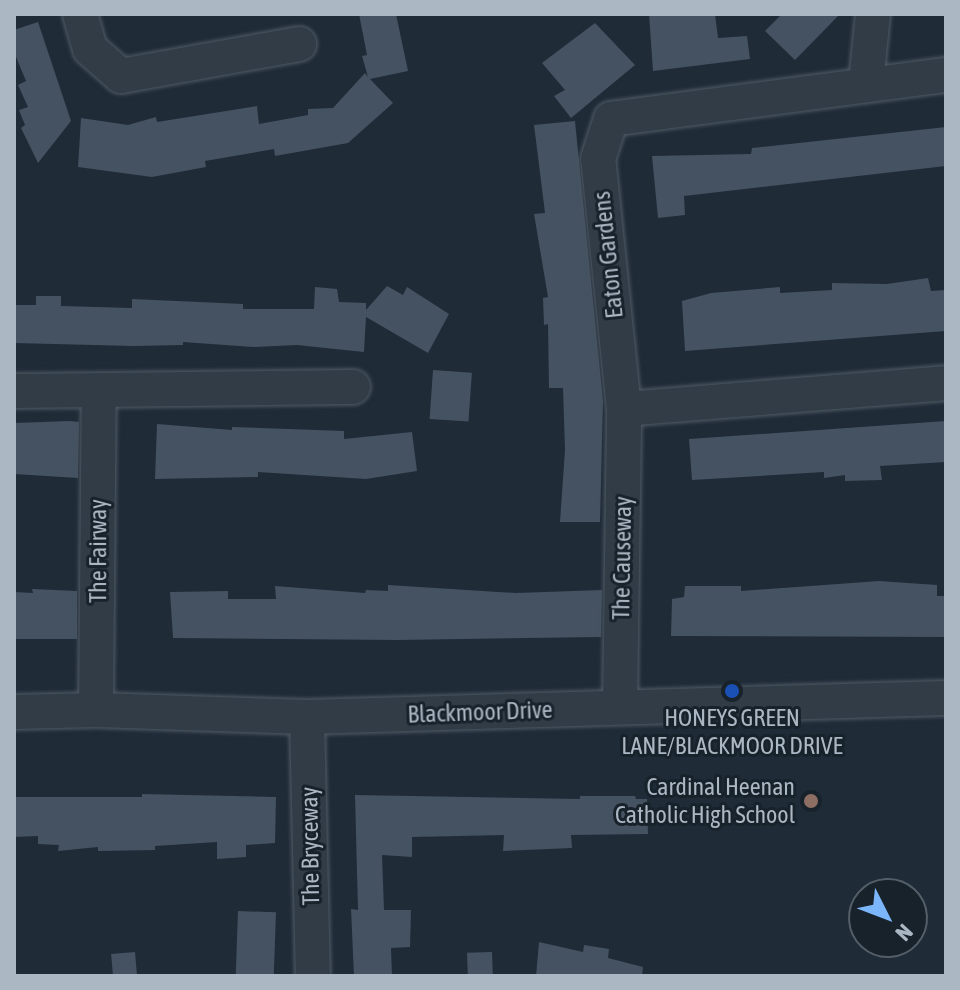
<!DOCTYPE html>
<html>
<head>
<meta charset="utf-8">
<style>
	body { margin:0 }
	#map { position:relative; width:960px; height:990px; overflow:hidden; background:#1f2b37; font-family:"Asap Condensed",sans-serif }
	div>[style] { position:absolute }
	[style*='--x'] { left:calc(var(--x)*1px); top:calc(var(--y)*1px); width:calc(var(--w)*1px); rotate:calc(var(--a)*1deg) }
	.building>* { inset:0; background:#455261; transform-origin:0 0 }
	.roads { filter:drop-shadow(0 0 2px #505a65) drop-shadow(0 0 2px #505a65) }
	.minor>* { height:34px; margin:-17px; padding:0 17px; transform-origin:17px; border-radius:17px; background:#323c47 }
	.dots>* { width:22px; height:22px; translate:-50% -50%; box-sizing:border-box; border:4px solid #18222b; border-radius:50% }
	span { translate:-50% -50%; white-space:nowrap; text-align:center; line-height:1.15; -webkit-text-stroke:6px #18222b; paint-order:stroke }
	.street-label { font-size:24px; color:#acb7c4 }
	.poi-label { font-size:24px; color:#acb7c4 }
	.right { translate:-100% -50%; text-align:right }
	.frame { position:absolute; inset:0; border:16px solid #acb7c4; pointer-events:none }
	.north { position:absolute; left:848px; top:878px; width:80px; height:80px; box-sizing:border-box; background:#18222b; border:2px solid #535e68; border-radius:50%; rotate:132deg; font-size:22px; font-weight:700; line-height:32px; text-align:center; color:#acb7c4 }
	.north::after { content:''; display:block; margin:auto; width:28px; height:36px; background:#7bb6fa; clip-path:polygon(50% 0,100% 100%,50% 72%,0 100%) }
</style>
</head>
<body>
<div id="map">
	<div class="building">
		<div style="clip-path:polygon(359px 14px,396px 14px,408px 71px,370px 79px,393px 103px,348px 143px,275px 156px,274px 149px,205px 161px,206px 167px,152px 177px,78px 167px,81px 118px,128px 125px,156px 117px,157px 122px,257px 106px,259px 124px,308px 115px,308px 109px,333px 108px,365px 73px,368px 77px,362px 56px,367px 55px)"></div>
		<div style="clip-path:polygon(649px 14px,715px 14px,718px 38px,747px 36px,750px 59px,653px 71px)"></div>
		<div style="clip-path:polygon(782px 14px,840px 14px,795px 60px,765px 31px)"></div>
		<div style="clip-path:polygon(38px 22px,71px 121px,38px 163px,21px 128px,25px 125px,19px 110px,28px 107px,18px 85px,26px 81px,14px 52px,14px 30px)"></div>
		<div style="clip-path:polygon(595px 23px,635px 65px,571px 118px,554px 96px,565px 90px,542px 63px)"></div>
		<div style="clip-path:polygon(575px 121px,603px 401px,600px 522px,560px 522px,565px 450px,563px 388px,549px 388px,548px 324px,544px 325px,543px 298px,548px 297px,534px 214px,545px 213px,534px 125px)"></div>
		<div style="clip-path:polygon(946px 127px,946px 166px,684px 196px,685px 215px,658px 218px,652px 156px,751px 154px,752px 148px)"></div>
		<div style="clip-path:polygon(928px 278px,931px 291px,946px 290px,946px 331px,685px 351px,682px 301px,711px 293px,780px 287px,780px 293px,832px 290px,832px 283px,887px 284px)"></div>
		<div style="clip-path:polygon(387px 286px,403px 295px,407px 287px,449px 314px,428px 353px,366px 317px,364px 352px,297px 345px,253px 347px,183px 342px,183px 345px,133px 346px,14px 343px,14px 305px,36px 305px,36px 296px,61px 296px,61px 306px,132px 308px,132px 299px,243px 304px,243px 309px,314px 309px,315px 287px,337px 289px,339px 302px,366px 303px,366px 310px)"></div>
		<div style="left:433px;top:370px;width:39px;height:49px;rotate:4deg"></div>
		<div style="clip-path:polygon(70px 421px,79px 422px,78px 478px,14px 474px,14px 423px)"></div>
		<div style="clip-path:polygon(946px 421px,946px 462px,880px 466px,882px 480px,845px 481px,845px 475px,824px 478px,824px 472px,692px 480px,689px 439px)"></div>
		<div style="clip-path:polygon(157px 424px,232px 430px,232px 427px,344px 431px,344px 439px,412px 432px,417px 471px,366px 479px,258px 472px,258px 477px,155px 479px)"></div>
		<div style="clip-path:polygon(879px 581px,937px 585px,937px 596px,946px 596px,946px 637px,671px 636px,672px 599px,684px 597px,685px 586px,741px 586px,741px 591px)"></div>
		<div style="clip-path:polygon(388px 585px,516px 593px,602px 590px,601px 637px,397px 640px,173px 638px,170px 592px,228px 591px,228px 599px,276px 599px,275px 586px,365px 593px,366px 590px,388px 591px)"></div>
		<div style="clip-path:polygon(32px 589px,77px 591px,77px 639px,14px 639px,14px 592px,33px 593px)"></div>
		<div style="clip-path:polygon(142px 794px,276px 797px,275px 843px,246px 845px,246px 857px,217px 859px,217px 842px,155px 846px,155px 850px,98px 851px,98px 847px,58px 851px,59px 845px,38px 844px,38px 836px,14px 837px,14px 797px,142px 797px)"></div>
		<div style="clip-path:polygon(355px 795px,580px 799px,580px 796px,635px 796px,636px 799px,647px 799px,648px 834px,571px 835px,572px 848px,503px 851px,504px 835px,412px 837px,412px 857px,382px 855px,384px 910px,411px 910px,410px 947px,391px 948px,392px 976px,354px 976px,351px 909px,358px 910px)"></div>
		<div style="left:238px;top:911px;width:38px;height:65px;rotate:2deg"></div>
		<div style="clip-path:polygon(539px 942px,583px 952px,584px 945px,609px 949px,608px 958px,643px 967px,642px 976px,536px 976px)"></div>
		<div style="left:135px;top:952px;width:24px;height:24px;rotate:85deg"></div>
		<div style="left:492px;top:952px;width:24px;height:25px;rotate:88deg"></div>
	</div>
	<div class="roads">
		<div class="minor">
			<div style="--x:80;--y:14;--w:36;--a:74"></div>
			<div style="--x:90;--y:49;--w:41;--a:41.1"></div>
			<div style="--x:121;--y:76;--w:181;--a:-10.2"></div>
			<div style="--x:866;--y:83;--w:69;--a:-84.2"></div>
			<div style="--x:14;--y:391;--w:339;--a:-0.7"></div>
			<div style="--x:624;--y:409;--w:323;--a:-4.6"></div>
			<div style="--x:620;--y:707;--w:298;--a:-89.2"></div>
			<div style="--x:624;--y:409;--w:251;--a:-95.9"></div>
			<div style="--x:598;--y:159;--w:42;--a:-72"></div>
			<div style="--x:611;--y:119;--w:338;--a:-7.5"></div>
			<div style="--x:96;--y:710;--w:319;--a:-89.5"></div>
			<div style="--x:14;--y:712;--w:82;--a:-1.4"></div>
			<div style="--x:96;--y:710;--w:211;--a:1.9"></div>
			<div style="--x:307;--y:717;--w:639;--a:-1.7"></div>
			<div style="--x:307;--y:717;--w:259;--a:88.7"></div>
		</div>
	</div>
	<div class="dots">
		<div style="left:732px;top:691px;background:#1a4fb4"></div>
		<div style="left:811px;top:801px;background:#8d6e63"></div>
	</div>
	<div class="street-label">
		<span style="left:608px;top:255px;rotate:-96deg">Eaton Gardens</span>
		<span style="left:98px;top:551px;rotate:-90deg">The Fairway</span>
		<span style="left:622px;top:558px;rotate:-89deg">The Causeway</span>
		<span style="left:480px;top:712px;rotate:-2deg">Blackmoor Drive</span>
		<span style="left:310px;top:846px;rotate:-91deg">The Bryceway</span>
	</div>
	<div class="poi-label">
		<span style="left:732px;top:732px">HONEYS GREEN<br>LANE/BLACKMOOR DRIVE</span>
		<span class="right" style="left:795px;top:801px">Cardinal Heenan<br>Catholic High School</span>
	</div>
	<div class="frame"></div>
	<div class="north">N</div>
</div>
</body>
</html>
